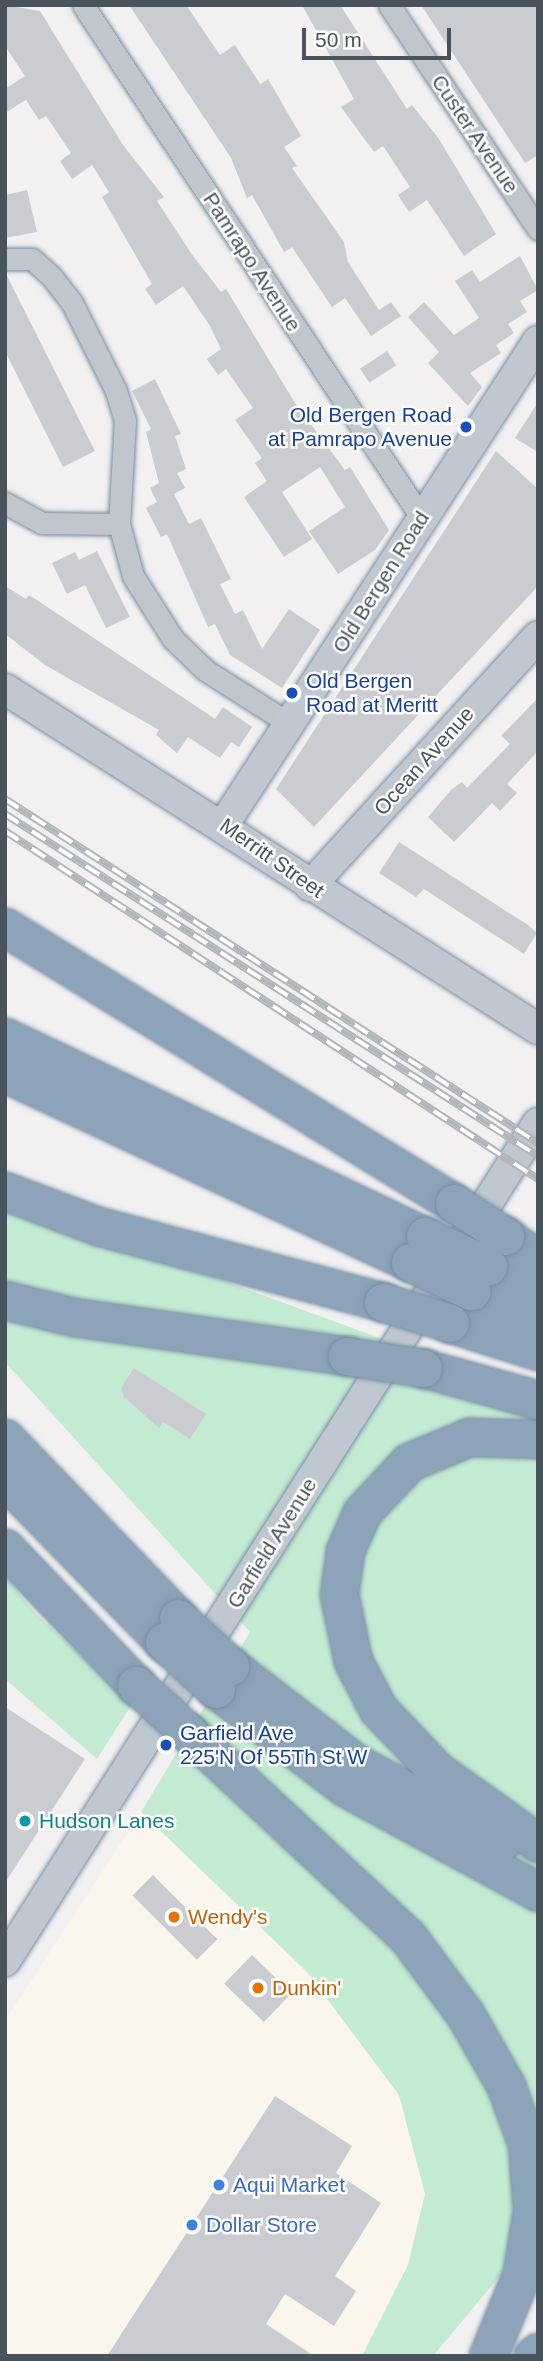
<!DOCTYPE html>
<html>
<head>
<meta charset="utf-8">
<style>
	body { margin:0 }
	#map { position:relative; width:543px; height:2361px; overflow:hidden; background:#f2f0f0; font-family:Helvetica,sans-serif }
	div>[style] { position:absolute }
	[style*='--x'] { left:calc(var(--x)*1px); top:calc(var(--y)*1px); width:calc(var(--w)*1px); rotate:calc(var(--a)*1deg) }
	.commercial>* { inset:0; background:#faf6eb }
	.green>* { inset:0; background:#c3ebd2 }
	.building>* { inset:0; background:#caccd2; transform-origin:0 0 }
	.roads { filter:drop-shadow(0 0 2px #788ea5) drop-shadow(0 0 2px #788ea5) }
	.street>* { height:21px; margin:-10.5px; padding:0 10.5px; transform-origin:10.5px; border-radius:10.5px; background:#bfc7cd }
	.secondary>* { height:30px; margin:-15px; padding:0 15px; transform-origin:15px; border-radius:15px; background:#bfc8d1 }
	.highway>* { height:37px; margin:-18.5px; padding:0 18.5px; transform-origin:18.5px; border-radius:18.5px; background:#8ca3b9 }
	.rail>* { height:8px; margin-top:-4px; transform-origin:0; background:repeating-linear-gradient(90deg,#fff 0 16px,#b2b5b9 0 32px); box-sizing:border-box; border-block:2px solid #b2b5b9 }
	.bridges { filter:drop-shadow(0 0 2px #788ea5) drop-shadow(0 0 2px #788ea5) }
	.highway-bridge>* { height:37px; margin:-18.5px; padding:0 18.5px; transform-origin:18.5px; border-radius:18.5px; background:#8ca3b9 }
	.dots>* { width:19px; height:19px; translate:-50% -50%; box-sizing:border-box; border:4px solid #fff; border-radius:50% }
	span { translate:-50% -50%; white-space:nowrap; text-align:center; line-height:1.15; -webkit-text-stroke:5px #fff; paint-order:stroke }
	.street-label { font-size:21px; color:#49535b }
	.transit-label { font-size:21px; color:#164399 }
	.right { translate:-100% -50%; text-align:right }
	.left { translate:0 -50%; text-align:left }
	.culture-label { font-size:21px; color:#0d838f }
	.food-label { font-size:21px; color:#c56008 }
	.shop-label { font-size:21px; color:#366cbe }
	.frame { position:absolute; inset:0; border:7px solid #49535b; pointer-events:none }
	.scale { position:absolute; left:302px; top:28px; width:149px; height:32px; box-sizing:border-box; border:4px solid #49535b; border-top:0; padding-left:9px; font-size:21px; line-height:24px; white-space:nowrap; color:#49535b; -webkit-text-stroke:5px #fff; paint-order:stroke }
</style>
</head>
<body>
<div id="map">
	<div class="commercial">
		<div style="clip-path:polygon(141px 1812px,307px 1972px,399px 2095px,425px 2194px,408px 2265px,362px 2356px,5px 2356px,5px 2021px)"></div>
	</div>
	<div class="green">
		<div style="clip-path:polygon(5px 1201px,538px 1396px,538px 2251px,519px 2253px,433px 2356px,362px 2356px,408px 2265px,425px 2194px,399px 2095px,307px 1972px,141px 1812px,250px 1632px,5px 1362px)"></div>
		<div style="clip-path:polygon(5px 1576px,36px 1614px,132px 1704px,97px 1759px,5px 1679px)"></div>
	</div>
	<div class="building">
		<div style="clip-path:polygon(5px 5px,40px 11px,123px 145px,164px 197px,157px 201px,193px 256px,221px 292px,226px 289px,295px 403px,345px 470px,350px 467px,389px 530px,375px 550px,338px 574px,309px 531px,345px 507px,320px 467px,282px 492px,312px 539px,284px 557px,244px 497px,267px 481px,255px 463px,262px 458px,235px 420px,253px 408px,226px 369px,218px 375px,207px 359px,221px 349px,210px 326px,183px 286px,156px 305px,145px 289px,152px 284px,102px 197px,109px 192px,92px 165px,72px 179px,60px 161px,71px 153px,46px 116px,39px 120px,26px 100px,5px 113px,5px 89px,25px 76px,5px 46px)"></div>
		<div style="clip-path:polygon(129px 5px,186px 5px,220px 55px,235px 45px,260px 84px,268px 79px,301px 136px,284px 147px,297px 166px,292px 168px,344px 242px,348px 262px,379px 310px,391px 302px,401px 316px,371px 336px,345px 298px,332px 307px,292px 247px,284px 252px,252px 195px,247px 198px,231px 158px)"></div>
		<div style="clip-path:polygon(302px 5px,340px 5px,407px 109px,412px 105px,439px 139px,496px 234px,464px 256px,427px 200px,409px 212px,398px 195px,410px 187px,383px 146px,374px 152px,341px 107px,354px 99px)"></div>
		<div style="clip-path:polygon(421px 5px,538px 5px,538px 155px,525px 163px)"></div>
		<div style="clip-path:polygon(27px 190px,37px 232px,5px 238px,5px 195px)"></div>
		<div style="clip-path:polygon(520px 256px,538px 290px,520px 301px,527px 312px,508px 324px,514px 333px,496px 345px,501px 353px,470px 373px,482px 387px,468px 406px,428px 363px,439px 352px,408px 317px,424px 302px,454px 335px,479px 318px,455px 281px,472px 270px,480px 282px)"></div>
		<div style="clip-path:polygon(5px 272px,95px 451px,63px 467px,5px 351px)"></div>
		<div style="left:387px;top:351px;width:17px;height:32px;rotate:57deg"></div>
		<div style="clip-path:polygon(155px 379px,181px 434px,175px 436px,186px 469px,177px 473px,185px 488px,174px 494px,189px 524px,201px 518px,231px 579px,220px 584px,235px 614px,243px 610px,262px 649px,289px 609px,320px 630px,282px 688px,230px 655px,215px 624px,208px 627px,167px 534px,161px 537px,146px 508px,157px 502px,150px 488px,159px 483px,146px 432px,151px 429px,132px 391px)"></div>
		<div style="clip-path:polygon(538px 402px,538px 452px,515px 438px)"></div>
		<div style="clip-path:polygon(496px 451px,538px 489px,538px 586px,314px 827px,276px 789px)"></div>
		<div style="clip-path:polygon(97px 551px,130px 617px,106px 628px,85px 585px,67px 594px,52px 563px,75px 552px,79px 560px)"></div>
		<div style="clip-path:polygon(5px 586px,26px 599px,29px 595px,215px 719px,223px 707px,252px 727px,239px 747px,231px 742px,220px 758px,188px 737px,177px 753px,156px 735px,159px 730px,45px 665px,5px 634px)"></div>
		<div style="clip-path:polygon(538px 698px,538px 751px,507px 784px,517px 793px,500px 811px,492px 803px,454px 842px,428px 817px,451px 790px,462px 782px,467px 788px,510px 744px,501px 736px)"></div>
		<div style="clip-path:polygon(399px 842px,528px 925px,537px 933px,524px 954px,424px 889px,416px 897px,379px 873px)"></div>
		<div style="clip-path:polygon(134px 1368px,206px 1414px,190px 1439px,163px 1422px,159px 1428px,124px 1397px,121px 1388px)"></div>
		<div style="clip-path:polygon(5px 1707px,85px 1759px,5px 1883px)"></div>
		<div style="left:153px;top:1875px;width:91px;height:29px;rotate:45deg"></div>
		<div style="left:252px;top:1955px;width:55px;height:40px;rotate:44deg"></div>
		<div style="clip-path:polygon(275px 2096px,352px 2146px,336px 2173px,381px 2203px,335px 2276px,356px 2291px,334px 2326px,285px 2294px,266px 2324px,314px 2356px,107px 2356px)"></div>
	</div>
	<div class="roads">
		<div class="street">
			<div style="--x:83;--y:5;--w:614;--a:56.57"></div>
			<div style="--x:389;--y:5;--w:269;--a:56.4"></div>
			<div style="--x:5;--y:259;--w:27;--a:0"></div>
			<div style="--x:32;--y:259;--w:25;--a:42"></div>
			<div style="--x:51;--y:276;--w:34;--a:52"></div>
			<div style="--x:72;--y:303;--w:98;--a:63.4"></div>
			<div style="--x:116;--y:391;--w:30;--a:73"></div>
			<div style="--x:125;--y:420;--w:104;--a:93.3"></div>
			<div style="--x:119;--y:524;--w:54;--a:74.9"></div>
			<div style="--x:133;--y:576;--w:75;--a:57.6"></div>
			<div style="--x:173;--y:639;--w:45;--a:44.1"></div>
			<div style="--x:205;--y:670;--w:101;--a:32.4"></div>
			<div style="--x:5;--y:503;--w:42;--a:28.4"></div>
			<div style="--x:42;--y:523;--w:77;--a:0.7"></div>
		</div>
		<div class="secondary">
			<div style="--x:5;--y:689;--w:632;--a:32.53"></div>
			<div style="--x:224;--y:824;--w:576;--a:-56.97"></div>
			<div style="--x:310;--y:886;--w:338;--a:-47.6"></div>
			<div style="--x:5;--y:1961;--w:993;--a:-57.54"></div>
		</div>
		<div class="highway">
			<div style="--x:5;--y:927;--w:527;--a:31.58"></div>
			<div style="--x:5;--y:1037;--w:465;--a:25.4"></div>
			<div style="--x:5;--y:1073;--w:447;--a:25"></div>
			<div style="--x:5;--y:1191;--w:99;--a:20.6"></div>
			<div style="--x:98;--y:1226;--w:295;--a:14.9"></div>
			<div style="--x:505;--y:1236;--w:40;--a:34.9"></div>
			<div style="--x:488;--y:1266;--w:56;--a:26.6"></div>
			<div style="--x:471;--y:1291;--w:74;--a:25.5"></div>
			<div style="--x:5;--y:1300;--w:71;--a:13.8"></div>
			<div style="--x:74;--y:1317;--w:276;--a:8.1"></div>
			<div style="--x:450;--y:1323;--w:92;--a:17.7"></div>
			<div style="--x:423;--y:1368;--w:119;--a:15.5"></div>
			<div style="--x:5;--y:1438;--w:250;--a:46.1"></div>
			<div style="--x:538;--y:1439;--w:69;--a:-178.3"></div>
			<div style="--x:469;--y:1437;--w:65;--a:157.4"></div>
			<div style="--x:409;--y:1462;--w:69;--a:133.2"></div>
			<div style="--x:362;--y:1512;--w:43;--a:113.6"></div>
			<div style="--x:345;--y:1551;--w:43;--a:97.9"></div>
			<div style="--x:339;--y:1594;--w:68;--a:78.2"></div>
			<div style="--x:353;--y:1661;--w:54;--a:62.5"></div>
			<div style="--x:378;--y:1709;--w:86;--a:46.4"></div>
			<div style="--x:437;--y:1771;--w:124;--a:35.5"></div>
			<div style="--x:5;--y:1479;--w:228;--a:45.7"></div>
			<div style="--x:5;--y:1548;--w:190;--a:46.3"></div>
			<div style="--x:230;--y:1666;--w:160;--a:37.7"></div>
			<div style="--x:357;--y:1764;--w:164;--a:28.4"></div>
			<div style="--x:216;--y:1689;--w:162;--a:37.2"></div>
			<div style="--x:345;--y:1787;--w:220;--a:28.5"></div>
			<div style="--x:189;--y:1733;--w:298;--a:43"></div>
			<div style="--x:407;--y:1936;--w:97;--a:53.4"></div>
			<div style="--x:465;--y:2014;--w:83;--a:60.3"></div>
			<div style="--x:506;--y:2086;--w:62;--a:70.1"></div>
			<div style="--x:527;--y:2144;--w:66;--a:85.7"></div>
			<div style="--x:532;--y:2210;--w:64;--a:99"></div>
			<div style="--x:522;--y:2273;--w:90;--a:112.3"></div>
			<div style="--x:533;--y:2356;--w:6;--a:-39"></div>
		</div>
	</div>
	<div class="rail">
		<div style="--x:5;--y:799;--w:634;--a:32.84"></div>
		<div style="--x:5;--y:814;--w:633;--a:32.69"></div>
		<div style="--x:5;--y:831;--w:637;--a:33.14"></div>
	</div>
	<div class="bridges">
		<div class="highway-bridge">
			<div style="--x:454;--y:1203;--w:61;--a:32.9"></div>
			<div style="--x:425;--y:1236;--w:70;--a:25.5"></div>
			<div style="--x:410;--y:1262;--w:68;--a:25.4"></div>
			<div style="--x:383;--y:1302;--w:70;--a:17.4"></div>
			<div style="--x:347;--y:1356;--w:77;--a:9"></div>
			<div style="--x:178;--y:1618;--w:71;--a:42.7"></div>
			<div style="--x:164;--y:1642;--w:70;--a:42.1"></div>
			<div style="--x:136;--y:1685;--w:72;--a:42.2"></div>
		</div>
	</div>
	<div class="dots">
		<div style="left:466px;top:427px;background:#1a4fb4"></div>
		<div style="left:292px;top:693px;background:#1a4fb4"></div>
		<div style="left:166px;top:1745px;background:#1a4fb4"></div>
		<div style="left:25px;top:1821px;background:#0f9aa8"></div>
		<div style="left:174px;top:1917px;background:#e8710a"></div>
		<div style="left:258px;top:1988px;background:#e8710a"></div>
		<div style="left:219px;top:2185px;background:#3f7fe0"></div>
		<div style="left:192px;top:2225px;background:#3f7fe0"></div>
	</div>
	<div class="street-label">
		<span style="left:475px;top:134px;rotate:56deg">Custer Avenue</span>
		<span style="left:252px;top:262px;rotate:57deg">Pamrapo Avenue</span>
		<span style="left:381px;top:582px;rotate:-58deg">Old Bergen Road</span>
		<span style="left:424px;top:761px;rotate:-48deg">Ocean Avenue</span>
		<span style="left:272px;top:858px;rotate:35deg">Merritt Street</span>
		<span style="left:272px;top:1543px;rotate:-58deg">Garfield Avenue</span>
	</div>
	<div class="transit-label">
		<span class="right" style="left:452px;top:427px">Old Bergen Road<br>at Pamrapo Avenue</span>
		<span class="left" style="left:306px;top:693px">Old Bergen<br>Road at Meritt</span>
		<span class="left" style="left:180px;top:1745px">Garfield Ave<br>225'N Of 55Th St W</span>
	</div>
	<div class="culture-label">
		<span class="left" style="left:39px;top:1821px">Hudson Lanes</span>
	</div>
	<div class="food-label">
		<span class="left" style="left:188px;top:1917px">Wendy's</span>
		<span class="left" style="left:272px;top:1988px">Dunkin'</span>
	</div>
	<div class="shop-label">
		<span class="left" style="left:233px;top:2185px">Aqui Market</span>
		<span class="left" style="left:206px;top:2225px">Dollar Store</span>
	</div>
	<div class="frame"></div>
	<div class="scale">50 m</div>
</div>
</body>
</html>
